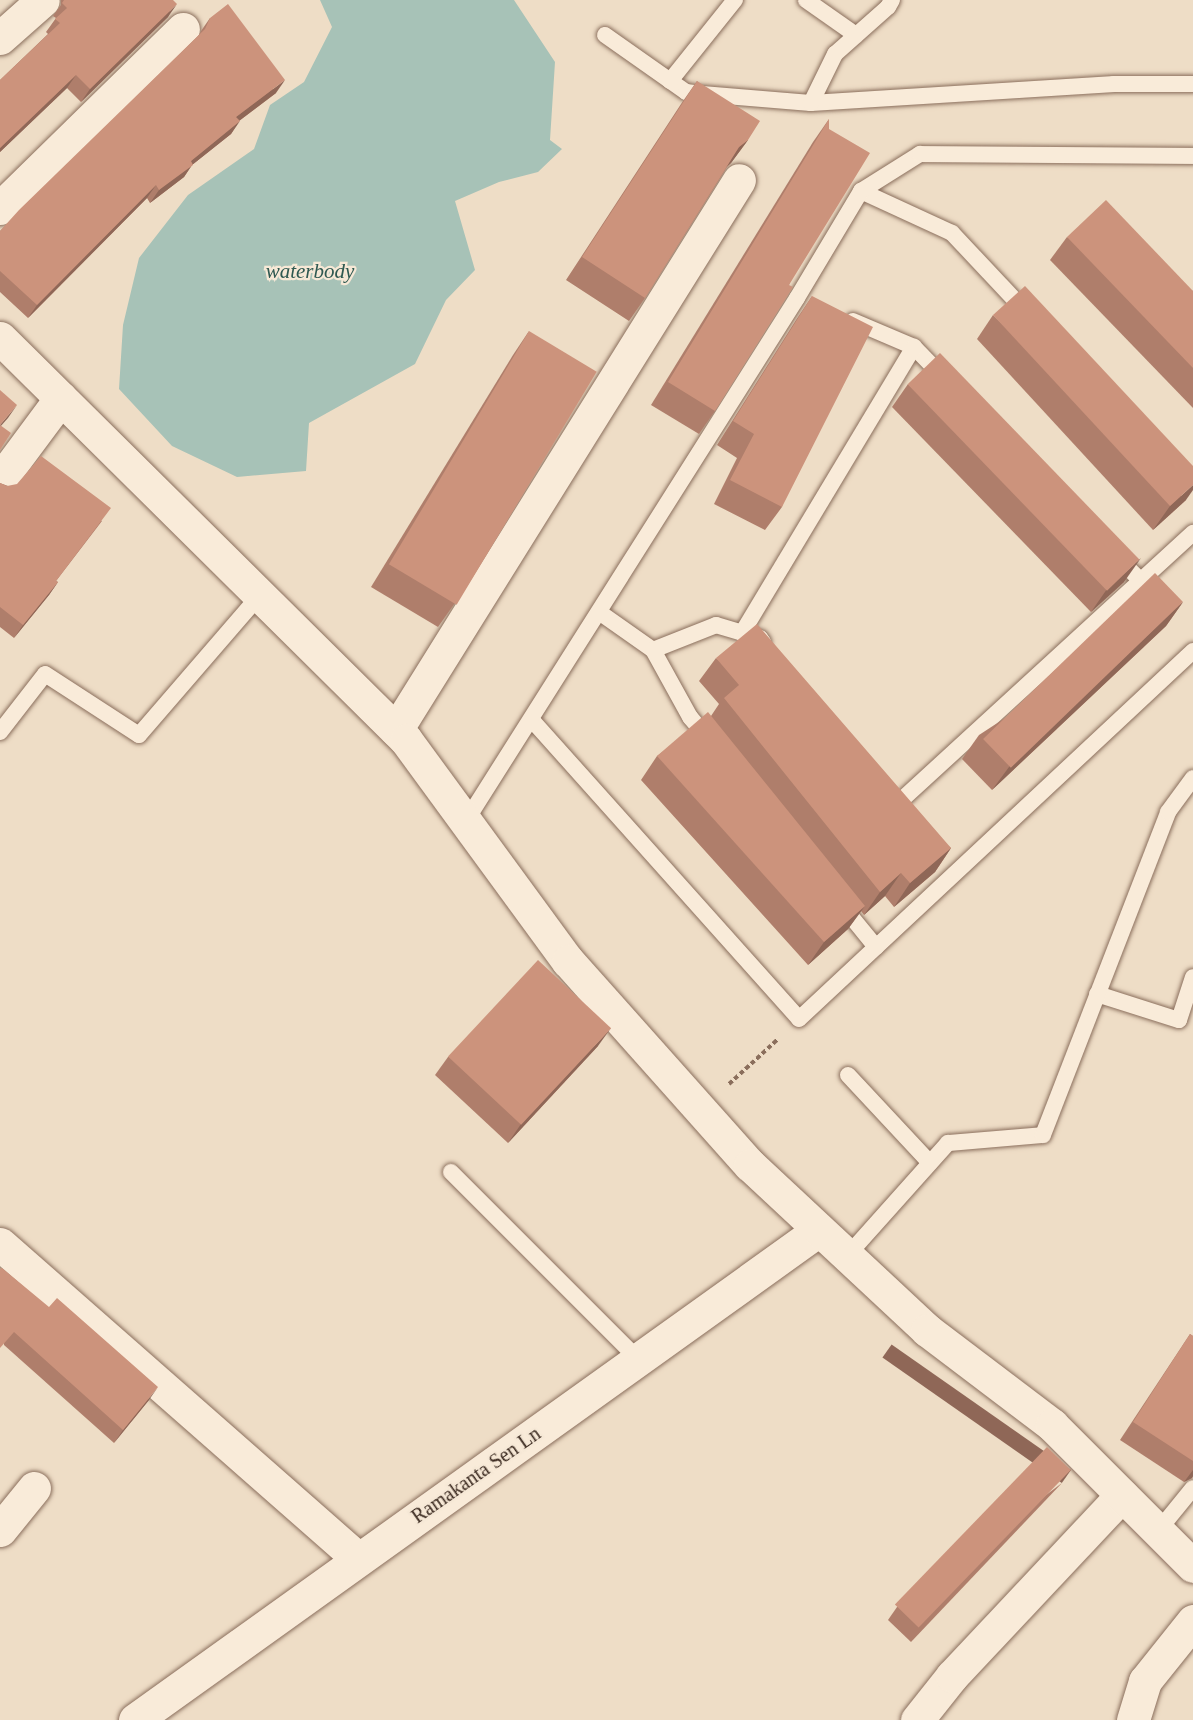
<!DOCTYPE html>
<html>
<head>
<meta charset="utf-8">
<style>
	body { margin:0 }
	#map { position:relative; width:1193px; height:1720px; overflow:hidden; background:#eeddc6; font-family:"Times New Roman",serif }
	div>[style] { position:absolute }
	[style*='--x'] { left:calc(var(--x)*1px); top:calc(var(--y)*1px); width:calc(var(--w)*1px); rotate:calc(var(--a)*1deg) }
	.water>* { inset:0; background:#a7c2b7 }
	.path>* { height:4px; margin-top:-2px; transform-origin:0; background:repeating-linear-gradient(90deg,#8a6e5c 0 4.5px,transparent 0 7.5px) }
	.roads { filter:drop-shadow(0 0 2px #8a6e5c) drop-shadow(0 0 2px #8a6e5c) }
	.lane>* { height:16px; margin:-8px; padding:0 8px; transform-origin:8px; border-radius:8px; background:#f9ebd9 }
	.street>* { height:33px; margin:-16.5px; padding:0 16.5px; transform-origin:16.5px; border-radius:16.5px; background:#f9ebd9 }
	.secondary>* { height:33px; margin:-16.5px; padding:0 16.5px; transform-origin:16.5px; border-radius:16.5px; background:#f9ebd9 }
	.wall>* { inset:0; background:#af7e6b }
	.shaded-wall>* { inset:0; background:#8f6757; transform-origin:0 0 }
	.building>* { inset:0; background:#cc937c; transform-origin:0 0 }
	span { translate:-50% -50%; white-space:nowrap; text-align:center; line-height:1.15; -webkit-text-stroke:4.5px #f6e8d6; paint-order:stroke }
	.street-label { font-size:20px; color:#3a291f }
	.water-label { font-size:21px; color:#2f5951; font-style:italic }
</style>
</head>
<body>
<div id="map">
	<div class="water">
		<div style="clip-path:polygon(320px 0,514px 0,555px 62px,550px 140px,562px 149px,538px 172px,499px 182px,455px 201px,475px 270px,446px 300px,415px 364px,309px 423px,306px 471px,237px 477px,172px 446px,119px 389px,123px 325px,139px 258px,188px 195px,254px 149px,270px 105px,304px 82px,332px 27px)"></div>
	</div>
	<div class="path">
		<div style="--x:729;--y:1084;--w:65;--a:-42.5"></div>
	</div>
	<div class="roads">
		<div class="lane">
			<div style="--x:806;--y:0;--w:61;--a:35"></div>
			<div style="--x:605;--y:35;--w:99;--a:35.1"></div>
			<div style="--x:686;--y:92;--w:16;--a:7"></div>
			<div style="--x:702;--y:94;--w:109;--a:4.7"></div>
			<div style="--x:811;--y:103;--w:304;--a:-3.6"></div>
			<div style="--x:1114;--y:84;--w:79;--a:0"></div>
			<div style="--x:670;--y:81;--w:104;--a:-51.3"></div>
			<div style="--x:811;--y:103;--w:55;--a:-63.9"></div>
			<div style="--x:835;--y:54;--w:71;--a:-41.6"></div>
			<div style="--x:888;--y:7;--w:8;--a:-60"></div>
			<div style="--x:861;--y:191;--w:100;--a:24.8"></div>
			<div style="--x:952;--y:233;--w:111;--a:46.8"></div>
			<div style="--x:853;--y:321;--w:66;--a:23.1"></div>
			<div style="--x:914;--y:347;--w:43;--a:45.9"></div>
			<div style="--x:1116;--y:556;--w:35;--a:45"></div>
			<div style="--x:599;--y:612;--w:66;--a:35.1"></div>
			<div style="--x:653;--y:650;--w:68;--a:-21.6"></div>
			<div style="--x:716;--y:625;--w:46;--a:16.5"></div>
			<div style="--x:760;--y:638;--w:5;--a:53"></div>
			<div style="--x:742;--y:633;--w:334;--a:-59"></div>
			<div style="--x:653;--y:650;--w:77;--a:61.1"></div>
			<div style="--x:690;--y:717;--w:31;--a:50"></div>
			<div style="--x:531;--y:719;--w:402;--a:48.2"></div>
			<div style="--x:799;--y:1019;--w:539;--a:-43.05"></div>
			<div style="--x:0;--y:732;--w:73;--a:-52.2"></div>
			<div style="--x:45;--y:674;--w:112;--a:33"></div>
			<div style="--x:139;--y:735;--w:185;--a:-49.2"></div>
			<div style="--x:896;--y:805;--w:403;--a:-42.5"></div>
			<div style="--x:466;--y:821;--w:619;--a:-57.67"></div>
			<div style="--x:797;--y:298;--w:125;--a:-59.1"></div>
			<div style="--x:861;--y:191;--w:70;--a:-32.1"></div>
			<div style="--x:920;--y:154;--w:273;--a:0.4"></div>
			<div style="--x:840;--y:903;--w:57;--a:50.7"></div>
			<div style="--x:1097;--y:994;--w:86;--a:17.6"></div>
			<div style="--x:1179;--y:1020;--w:45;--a:-72"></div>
			<div style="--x:848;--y:1075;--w:120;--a:47"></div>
			<div style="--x:451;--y:1172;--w:264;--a:45"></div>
			<div style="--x:847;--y:1256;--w:152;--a:-48.2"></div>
			<div style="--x:948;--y:1143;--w:95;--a:-4.8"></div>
			<div style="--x:1043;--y:1135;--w:346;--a:-68.8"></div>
			<div style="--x:1168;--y:812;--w:42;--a:-53.7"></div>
			<div style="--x:1158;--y:1531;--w:55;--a:-50.9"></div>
		</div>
		<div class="street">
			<div style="--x:0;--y:38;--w:57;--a:-41.5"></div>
			<div style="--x:0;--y:208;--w:256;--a:-44.4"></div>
			<div style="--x:0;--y:480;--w:102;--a:-53.4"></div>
			<div style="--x:396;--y:730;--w:648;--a:-58.05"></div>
			<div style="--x:0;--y:1244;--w:477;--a:41.3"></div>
			<div style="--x:0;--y:1530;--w:54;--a:-51"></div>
			<div style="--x:135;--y:1720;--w:841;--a:-35.62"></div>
			<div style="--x:917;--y:1720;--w:56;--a:-51.5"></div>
			<div style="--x:952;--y:1676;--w:248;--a:-46.8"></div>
			<div style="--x:1133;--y:1720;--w:41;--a:-72.9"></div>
			<div style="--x:1145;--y:1681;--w:77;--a:-51.3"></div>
		</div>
		<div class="secondary">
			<div style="--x:0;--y:338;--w:571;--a:44.72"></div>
			<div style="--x:406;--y:740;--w:274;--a:53.8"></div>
			<div style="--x:568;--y:961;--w:273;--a:48.3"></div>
			<div style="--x:750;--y:1165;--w:242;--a:43"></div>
			<div style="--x:927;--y:1330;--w:157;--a:37.2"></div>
			<div style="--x:1052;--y:1425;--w:199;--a:45"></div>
		</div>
	</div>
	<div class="wall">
		<div style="clip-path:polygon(61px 0,173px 0,168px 17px,81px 102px,67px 88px,0 152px,0 80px,48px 34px,46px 32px,56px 18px,53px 16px,61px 5px)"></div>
		<div style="clip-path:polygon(210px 18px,276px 93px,239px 121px,231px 134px,192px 165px,184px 177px,150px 203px,147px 198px,28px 318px,0 292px,0 231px,199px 35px,201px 31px)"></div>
		<div style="clip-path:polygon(697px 81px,748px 140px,731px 163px,727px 167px,645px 298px,629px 321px,566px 280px,681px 104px)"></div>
		<div style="clip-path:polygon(829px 119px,789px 285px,715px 411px,699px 434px,651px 405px,813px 142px)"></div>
		<div style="clip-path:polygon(1067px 237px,1193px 291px,1193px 408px,1050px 260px)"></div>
		<div style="clip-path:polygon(812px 296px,782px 507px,765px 530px,714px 504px,737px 458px,717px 445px,796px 320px)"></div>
		<div style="clip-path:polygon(993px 315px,1186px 500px,1153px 530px,977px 339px)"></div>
		<div style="clip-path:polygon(529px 331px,455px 603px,438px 627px,371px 587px,513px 355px)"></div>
		<div style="clip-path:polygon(908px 384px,1124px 582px,1091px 612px,892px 407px)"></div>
		<div style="clip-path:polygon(0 483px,102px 521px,56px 581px,58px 582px,49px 595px,14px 638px,0 627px)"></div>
		<div style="clip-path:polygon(1183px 602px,1166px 626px,992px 790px,962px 759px,979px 735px)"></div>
		<div style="clip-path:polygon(716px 658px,951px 848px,935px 872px,894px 907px,885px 896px,864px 915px,861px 911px,848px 929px,808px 965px,641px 780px,657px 756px,711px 716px,719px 704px,699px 681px)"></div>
		<div style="clip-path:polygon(598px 1046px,508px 1143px,435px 1075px,448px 1057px)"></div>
		<div style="clip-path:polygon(0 1269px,149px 1400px,114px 1443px,4px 1345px)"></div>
		<div style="clip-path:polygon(1190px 1334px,1193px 1336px,1193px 1476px,1192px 1478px,1184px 1482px,1120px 1440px)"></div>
		<div style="clip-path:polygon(1062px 1483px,911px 1642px,888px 1620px,897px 1607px)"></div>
	</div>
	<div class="shaded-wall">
		<div style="clip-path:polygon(177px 4px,168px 17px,81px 102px,90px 89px)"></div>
		<div style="clip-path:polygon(76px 75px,67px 88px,0 152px,0 148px)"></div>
		<div style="clip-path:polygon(285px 80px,276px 93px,227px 130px,236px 117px)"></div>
		<div style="clip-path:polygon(240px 121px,231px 134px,192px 165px,184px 177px,150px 203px,159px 190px,191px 161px)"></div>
		<div style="clip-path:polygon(748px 140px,731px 163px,723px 170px,739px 147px)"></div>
		<div style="clip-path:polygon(156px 185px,147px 198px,28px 318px,37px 305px)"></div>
		<div style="clip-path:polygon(17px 405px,8px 418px,0 427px,0 425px)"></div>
		<div style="clip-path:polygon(1193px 485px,1193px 490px,1186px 500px,1153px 530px,1170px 506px)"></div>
		<div style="clip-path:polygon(1141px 558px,1124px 582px,1091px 612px,1107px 589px)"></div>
		<div style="clip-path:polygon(58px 582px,49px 595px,14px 638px,23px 625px)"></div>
		<div style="clip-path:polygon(1183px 602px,1166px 626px,992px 790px,1009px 767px)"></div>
		<div style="clip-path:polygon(951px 848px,935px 872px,894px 907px,910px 883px)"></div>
		<div style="clip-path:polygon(901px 873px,885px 896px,864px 915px,880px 892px)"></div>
		<div style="clip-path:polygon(865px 906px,848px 929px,808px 965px,824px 942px)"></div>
		<div style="clip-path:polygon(611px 1028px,598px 1046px,508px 1143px,521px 1124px)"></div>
		<div style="clip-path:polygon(158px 1387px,149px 1400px,114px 1443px,123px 1430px)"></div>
		<div style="left:1071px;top:1470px;width:16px;height:219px;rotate:125deg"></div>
		<div style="clip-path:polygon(1193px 1470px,1193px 1476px,1192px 1478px,1184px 1482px)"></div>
	</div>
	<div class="building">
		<div style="clip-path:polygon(64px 0,173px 0,177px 4px,90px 89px,76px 75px,0 148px,0 80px,60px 23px,55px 19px,67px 8px,62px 3px)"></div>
		<div style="clip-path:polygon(228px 4px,285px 80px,236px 117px,240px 121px,191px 161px,193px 165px,159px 190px,156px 185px,37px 305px,0 271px,0 231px,19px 210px,205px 29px,210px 18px)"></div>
		<div style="clip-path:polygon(697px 81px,760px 121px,748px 140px,739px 147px,645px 298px,582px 257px)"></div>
		<div style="clip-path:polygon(829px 119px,829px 129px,870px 153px,789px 285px,793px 287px,715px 411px,668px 382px)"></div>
		<div style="clip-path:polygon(1106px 200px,1193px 291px,1193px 368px,1067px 237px)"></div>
		<div style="clip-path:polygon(1025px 286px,1193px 466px,1193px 485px,1170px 506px,993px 315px)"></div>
		<div style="clip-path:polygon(812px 296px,873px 327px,782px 507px,730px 480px,754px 434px,733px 421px)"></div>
		<div style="left:529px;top:331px;width:79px;height:272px;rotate:31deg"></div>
		<div style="left:940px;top:353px;width:287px;height:45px;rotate:46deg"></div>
		<div style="clip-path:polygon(0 390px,17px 405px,0 425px)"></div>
		<div style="clip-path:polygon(0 425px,11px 433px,0 450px)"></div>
		<div style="clip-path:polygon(41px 456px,111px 508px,56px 581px,58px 582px,23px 625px,0 607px,0 483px,7px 486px,17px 484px)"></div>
		<div style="left:1155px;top:573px;width:40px;height:239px;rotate:46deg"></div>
		<div style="clip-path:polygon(757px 624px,951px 848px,910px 883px,901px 873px,880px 892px,724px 698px,739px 685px,716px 658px)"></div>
		<div style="clip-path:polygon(708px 712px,865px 906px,824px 942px,657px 756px)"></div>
		<div style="left:538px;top:960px;width:100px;height:132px;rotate:43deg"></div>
		<div style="clip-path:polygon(2px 1268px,49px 1307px,57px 1298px,158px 1387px,123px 1430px,14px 1332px,0 1348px,0 1269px)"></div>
		<div style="clip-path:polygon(1190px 1334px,1193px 1336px,1193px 1461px,1133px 1422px)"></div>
		<div style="left:1047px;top:1447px;width:33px;height:219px;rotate:44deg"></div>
	</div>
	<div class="street-label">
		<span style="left:476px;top:1475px;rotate:-35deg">Ramakanta Sen Ln</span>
	</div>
	<div class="water-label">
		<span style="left:310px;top:271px">waterbody</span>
	</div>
</div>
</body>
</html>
